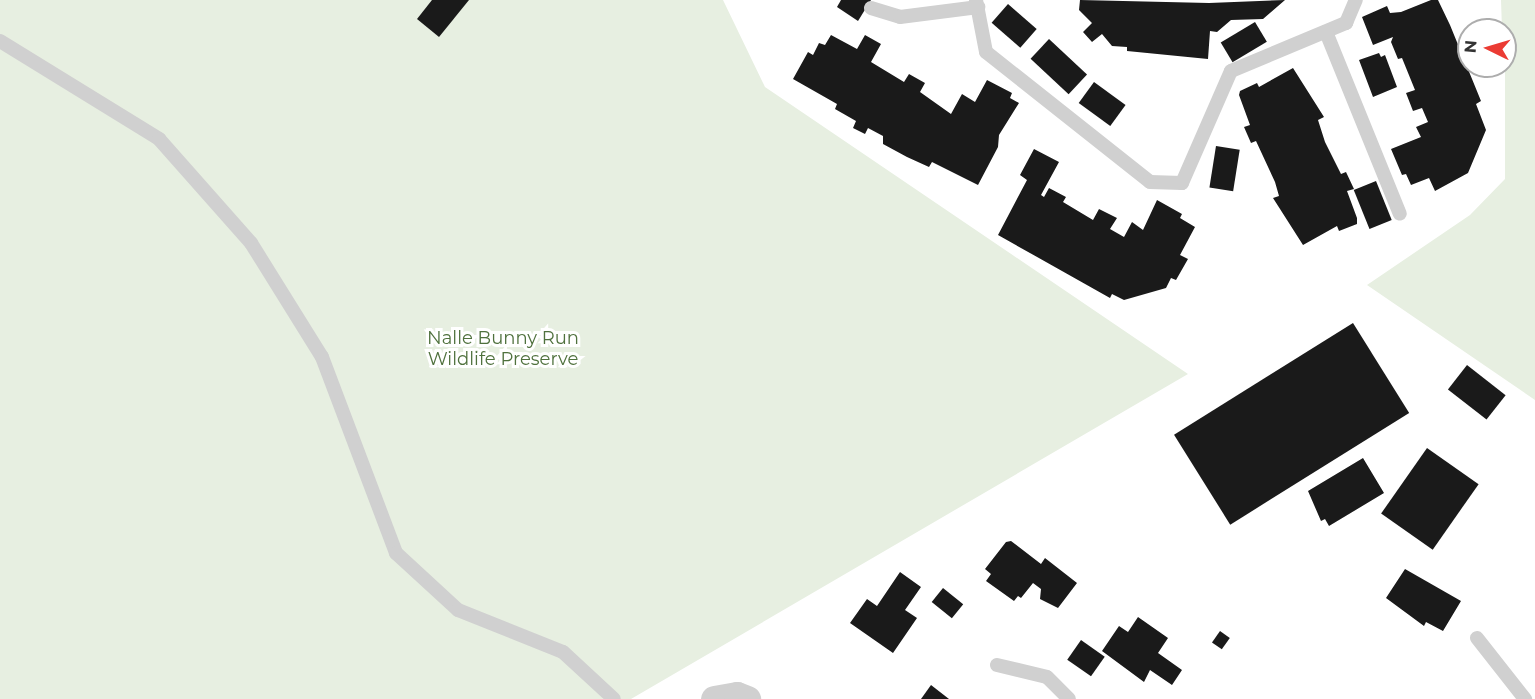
<!DOCTYPE html>
<html>
<head>
<meta charset="utf-8">
<style>
	body { margin:0 }
	#map { position:relative; width:1535px; height:699px; overflow:hidden; background:#fff; font-family:Montserrat,sans-serif }
	div>[style] { position:absolute }
	[style*='--x'] { left:calc(var(--x)*1px); top:calc(var(--y)*1px); width:calc(var(--w)*1px); rotate:calc(var(--a)*1deg) }
	.green>* { inset:0; background:#e7efe1 }
	.building>* { inset:0; background:#1a1a1a; transform-origin:0 0 }
	.service>* { height:14px; margin:-7px; padding:0 7px; transform-origin:7px; border-radius:7px; background:#d0d0d0 }
	.minor>* { height:27px; margin:-13.5px; padding:0 13.5px; transform-origin:13.5px; border-radius:13.5px; background:#d0d0d0 }
	span { translate:-50% -50%; white-space:nowrap; text-align:center; line-height:1.15; -webkit-text-stroke:6px #fff; paint-order:stroke }
	.park-label { font-size:18px; color:#4f713d }
	.north { position:absolute; left:1457px; top:18px; width:60px; height:60px; box-sizing:border-box; background:#fff; border:2px solid #adadad; border-radius:50%; rotate:275deg; font-size:16px; font-weight:700; line-height:24px; text-align:center; color:#333 }
	.north::after { content:''; display:block; margin:auto; width:21px; height:27px; background:#eb3b33; clip-path:polygon(50% 0,100% 100%,50% 72%,0 100%) }
</style>
</head>
<body>
<div id="map">
	<div class="green">
		<div style="clip-path:polygon(0 0,723px 0,765px 87px,1188px 374px,631px 699px,0 699px)"></div>
		<div style="clip-path:polygon(1501px 0,1535px 0,1535px 400px,1367px 285px,1470px 215px,1505px 179px,1505px 30px,1502px 30px)"></div>
	</div>
	<div class="building">
		<div style="clip-path:polygon(432px 0,469px 0,439px 37px,417px 19px)"></div>
		<div style="clip-path:polygon(841px 0,871px 0,858px 21px,837px 7px)"></div>
		<div style="clip-path:polygon(1080px 0,1209px 3px,1285px 0,1263px 19px,1231px 20px,1217px 32px,1210px 31px,1208px 59px,1127px 51px,1127px 47px,1112px 46px,1102px 34px,1092px 42px,1083px 32px,1092px 23px,1079px 10px)"></div>
		<div style="clip-path:polygon(1431px 0,1438px 0,1450px 25px,1481px 101px,1476px 104px,1486px 130px,1468px 173px,1435px 191px,1429px 178px,1411px 185px,1406px 174px,1402px 175px,1391px 149px,1421px 137px,1416px 127px,1428px 122px,1422px 108px,1413px 111px,1406px 93px,1415px 90px,1402px 58px,1398px 59px,1391px 42px,1393px 37px,1373px 45px,1362px 17px,1387px 6px,1390px 13px,1401px 12px)"></div>
		<div style="left:1008px;top:4px;width:38px;height:25px;rotate:41deg"></div>
		<div style="left:1255px;top:22px;width:23px;height:40px;rotate:59deg"></div>
		<div style="clip-path:polygon(831px 35px,857px 49px,865px 35px,881px 44px,871px 62px,904px 82px,909px 74px,925px 83px,920px 92px,951px 114px,962px 94px,975px 102px,987px 80px,1012px 93px,1010px 98px,1019px 103px,999px 135px,998px 147px,978px 185px,932px 162px,929px 167px,907px 157px,883px 144px,883px 136px,868px 128px,865px 134px,853px 128px,856px 121px,835px 109px,837px 104px,793px 79px,808px 52px,813px 55px,819px 43px,825px 45px)"></div>
		<div style="left:1049px;top:39px;width:52px;height:27px;rotate:43deg"></div>
		<div style="clip-path:polygon(1379px 53px,1381px 57px,1385px 55px,1397px 87px,1373px 97px,1359px 60px)"></div>
		<div style="clip-path:polygon(1293px 68px,1324px 117px,1318px 120px,1325px 142px,1341px 174px,1346px 172px,1354px 189px,1347px 191px,1357px 218px,1357px 224px,1339px 231px,1337px 226px,1303px 245px,1273px 198px,1279px 196px,1275px 182px,1256px 141px,1251px 143px,1244px 127px,1250px 125px,1239px 95px,1240px 91px,1257px 83px,1259px 87px)"></div>
		<div style="left:1094px;top:82px;width:39px;height:26px;rotate:36deg"></div>
		<div style="left:1216px;top:146px;width:24px;height:42px;rotate:9deg"></div>
		<div style="clip-path:polygon(1034px 149px,1059px 162px,1041px 195px,1044px 197px,1049px 188px,1066px 197px,1063px 202px,1093px 220px,1099px 209px,1117px 218px,1110px 229px,1124px 237px,1132px 222px,1143px 230px,1157px 200px,1182px 214px,1180px 218px,1195px 227px,1180px 255px,1188px 259px,1176px 280px,1171px 278px,1166px 288px,1124px 300px,1112px 294px,1110px 298px,998px 235px,1027px 180px,1020px 175px)"></div>
		<div style="left:1376px;top:181px;width:42px;height:24px;rotate:68deg"></div>
		<div style="left:1353px;top:323px;width:106px;height:211px;rotate:58deg"></div>
		<div style="left:1467px;top:365px;width:49px;height:31px;rotate:38deg"></div>
		<div style="left:1427px;top:448px;width:63px;height:80px;rotate:35deg"></div>
		<div style="clip-path:polygon(1363px 458px,1384px 493px,1329px 526px,1325px 519px,1321px 521px,1308px 491px)"></div>
		<div style="clip-path:polygon(1011px 541px,1041px 564px,1045px 558px,1077px 583px,1058px 608px,1040px 599px,1041px 589px,1033px 583px,1021px 598px,1018px 596px,1014px 601px,986px 581px,991px 574px,985px 569px,1006px 542px)"></div>
		<div style="clip-path:polygon(1405px 569px,1461px 601px,1443px 631px,1426px 622px,1424px 626px,1386px 598px)"></div>
		<div style="clip-path:polygon(900px 572px,921px 587px,905px 610px,917px 618px,893px 653px,850px 623px,867px 599px,877px 606px)"></div>
		<div style="left:943px;top:588px;width:26px;height:18px;rotate:39deg"></div>
		<div style="clip-path:polygon(1138px 617px,1168px 638px,1158px 653px,1182px 670px,1172px 685px,1150px 670px,1144px 682px,1102px 651px,1119px 626px,1128px 632px)"></div>
		<div style="left:1220px;top:631px;width:12px;height:14px;rotate:35deg"></div>
		<div style="left:1081px;top:640px;width:29px;height:24px;rotate:35deg"></div>
		<div style="clip-path:polygon(931px 685px,949px 699px,921px 699px)"></div>
	</div>
	<div class="service">
		<div style="--x:976;--y:0;--w:53;--a:79.1"></div>
		<div style="--x:986;--y:52;--w:209;--a:38.4"></div>
		<div style="--x:1150;--y:182;--w:32;--a:2"></div>
		<div style="--x:1182;--y:183;--w:122;--a:-66.4"></div>
		<div style="--x:1231;--y:71;--w:125;--a:-22.7"></div>
		<div style="--x:1346;--y:23;--w:25;--a:-67"></div>
		<div style="--x:871;--y:8;--w:30;--a:17"></div>
		<div style="--x:900;--y:17;--w:79;--a:-7.3"></div>
		<div style="--x:1326;--y:32;--w:196;--a:67.9"></div>
		<div style="--x:0;--y:41;--w:187;--a:31.6"></div>
		<div style="--x:159;--y:139;--w:139;--a:48.5"></div>
		<div style="--x:251;--y:243;--w:134;--a:58.1"></div>
		<div style="--x:322;--y:357;--w:210;--a:69.3"></div>
		<div style="--x:396;--y:553;--w:84;--a:42.6"></div>
		<div style="--x:458;--y:610;--w:113;--a:21.8"></div>
		<div style="--x:563;--y:652;--w:69;--a:42.7"></div>
		<div style="--x:1477;--y:638;--w:78;--a:51.8"></div>
		<div style="--x:997;--y:665;--w:51;--a:13.5"></div>
		<div style="--x:1047;--y:677;--w:31;--a:45"></div>
	</div>
	<div class="minor">
		<div style="--x:714;--y:699;--w:23;--a:-10"></div>
		<div style="--x:737;--y:695;--w:11;--a:22"></div>
	</div>
	<div class="park-label">
		<span style="left:503px;top:349px">Nalle Bunny Run<br>Wildlife Preserve</span>
	</div>
	<div class="north">N</div>
</div>
</body>
</html>
